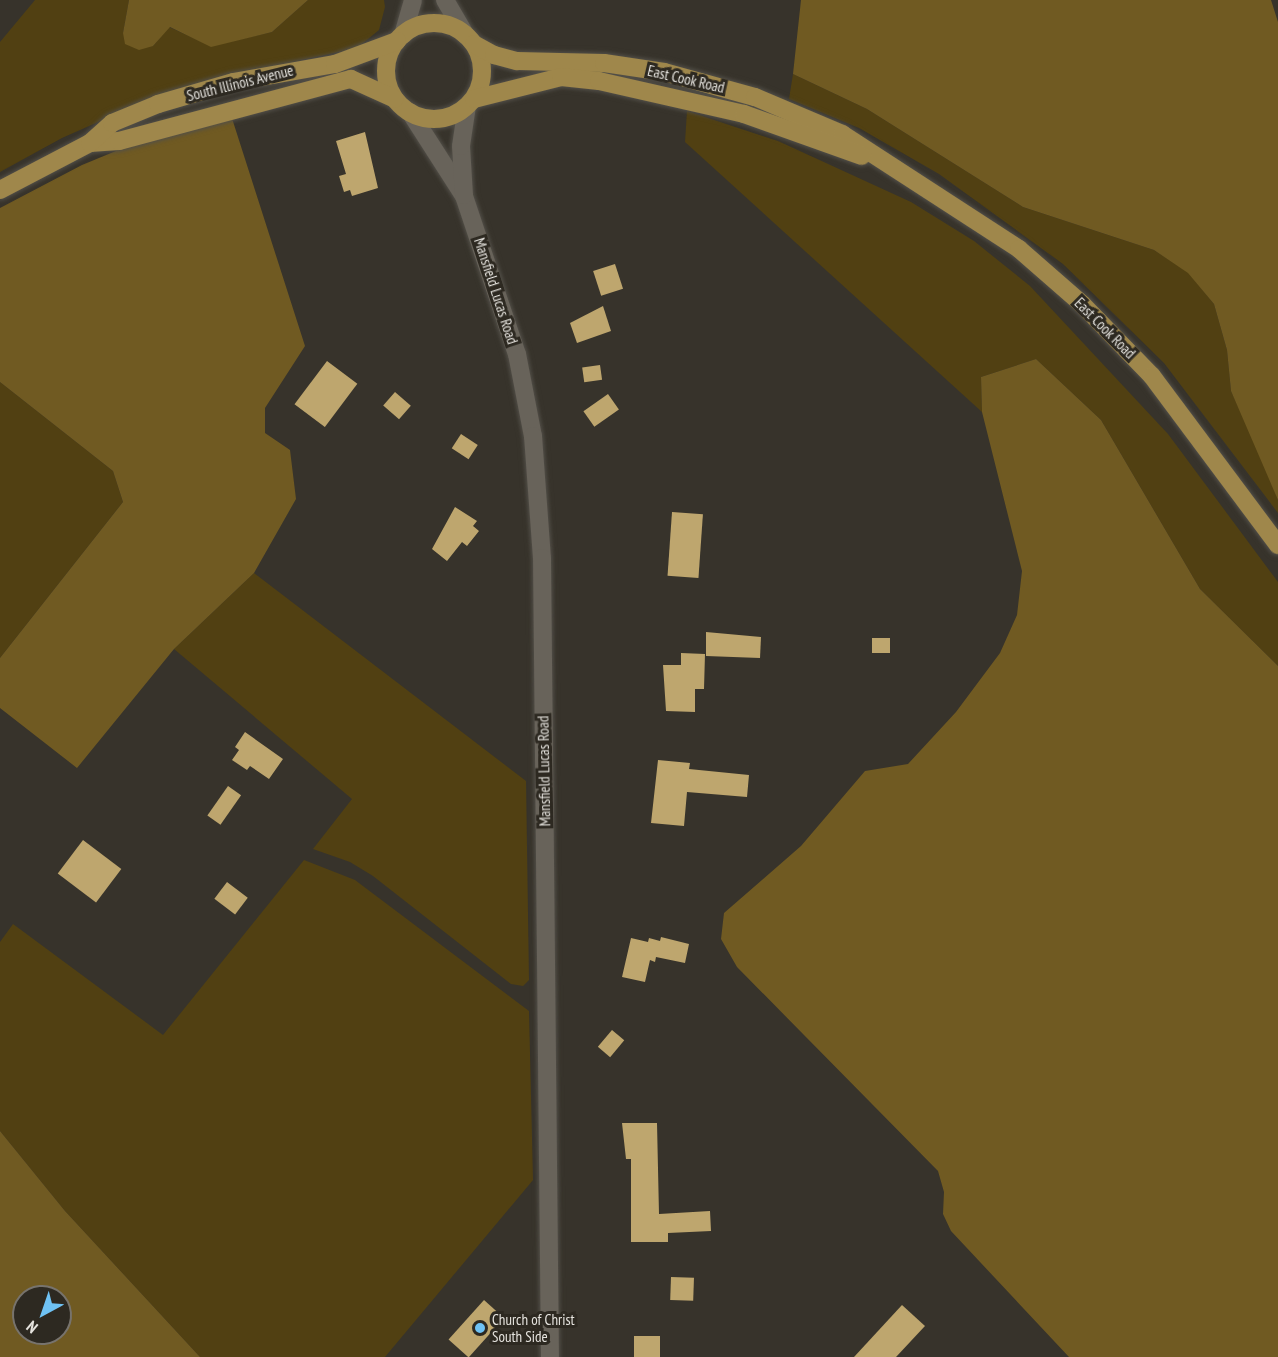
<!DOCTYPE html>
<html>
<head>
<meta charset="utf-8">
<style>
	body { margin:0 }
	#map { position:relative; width:1278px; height:1357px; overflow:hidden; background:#37332b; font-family:"PT Sans Narrow",sans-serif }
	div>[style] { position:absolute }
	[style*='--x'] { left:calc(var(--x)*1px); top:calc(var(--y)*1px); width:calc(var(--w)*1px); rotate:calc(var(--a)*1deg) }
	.green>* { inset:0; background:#514012 }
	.forest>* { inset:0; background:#705a22 }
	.building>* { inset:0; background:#bea66e; transform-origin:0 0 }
	.roads { filter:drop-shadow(0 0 2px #524f48) drop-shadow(0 0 2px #524f48) }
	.minor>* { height:18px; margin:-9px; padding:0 9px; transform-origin:9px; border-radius:9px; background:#68635a }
	.major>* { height:18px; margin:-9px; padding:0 9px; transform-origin:9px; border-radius:9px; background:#9f874b }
	.major>.ring { margin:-9px; padding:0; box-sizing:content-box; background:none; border:18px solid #9f874b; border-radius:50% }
	.dots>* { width:16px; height:16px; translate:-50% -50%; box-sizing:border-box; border:3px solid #2d2921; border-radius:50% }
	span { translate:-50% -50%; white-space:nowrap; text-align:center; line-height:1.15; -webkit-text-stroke:6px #2d2921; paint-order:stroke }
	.street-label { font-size:15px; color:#e5e3de }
	.poi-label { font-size:15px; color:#e5e3de }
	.left { translate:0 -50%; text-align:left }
	.north { position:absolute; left:12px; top:1285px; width:60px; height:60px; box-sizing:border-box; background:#2d2921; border:2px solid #77736d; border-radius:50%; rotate:220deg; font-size:16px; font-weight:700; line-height:24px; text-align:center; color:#e5e3de }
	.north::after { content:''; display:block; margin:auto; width:21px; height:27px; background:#6fc2f4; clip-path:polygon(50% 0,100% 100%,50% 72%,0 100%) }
</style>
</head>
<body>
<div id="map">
	<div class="green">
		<div style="clip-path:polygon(35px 0,129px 0,123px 33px,153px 46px,169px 27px,211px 46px,272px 32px,308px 0,384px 0,385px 7px,379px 30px,357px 48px,223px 77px,123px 111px,62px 138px,0 172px,0 42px)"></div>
		<div style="clip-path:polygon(793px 74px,867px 109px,1023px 207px,1154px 250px,1188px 272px,1214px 304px,1227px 350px,1231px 391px,1263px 459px,1278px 500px,1278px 513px,1164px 363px,1063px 264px,939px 174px,859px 128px,789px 99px)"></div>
		<div style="clip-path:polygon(687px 111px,778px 141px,911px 202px,974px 241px,1030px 286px,1168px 434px,1278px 582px,1278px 666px,1200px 589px,1101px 420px,1036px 359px,981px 377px,982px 412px,685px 142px)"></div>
		<div style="clip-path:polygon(0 382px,113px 471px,123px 502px,0 658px)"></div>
		<div style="clip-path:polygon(254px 573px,526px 781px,529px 980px,523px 986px,511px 984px,373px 876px,350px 862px,313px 849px,352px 799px,174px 649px)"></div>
		<div style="clip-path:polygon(304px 860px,355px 880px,529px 1011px,533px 1180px,385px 1357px,200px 1357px,65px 1211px,0 1131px,0 942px,13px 924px,163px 1035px)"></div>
	</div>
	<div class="forest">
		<div style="clip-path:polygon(129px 0,308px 0,272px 32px,211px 47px,170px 27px,153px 46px,139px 50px,125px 44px,123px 33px)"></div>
		<div style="clip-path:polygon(801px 0,1271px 0,1278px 22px,1278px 500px,1231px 391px,1227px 350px,1214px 304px,1188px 273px,1154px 250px,1023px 207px,867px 109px,793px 74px)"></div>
		<div style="clip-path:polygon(229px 109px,305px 346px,265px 408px,265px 433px,290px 450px,296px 499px,254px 573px,174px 649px,77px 768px,0 708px,0 658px,123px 502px,113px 471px,0 382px,0 208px,82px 165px,186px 122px)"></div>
		<div style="clip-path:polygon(1036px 359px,1101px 420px,1200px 589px,1278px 666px,1278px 1357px,1069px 1357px,951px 1231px,943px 1214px,944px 1192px,938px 1171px,737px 967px,721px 939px,724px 913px,801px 846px,865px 771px,908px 764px,956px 712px,1000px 653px,1017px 615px,1022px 571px,982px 412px,981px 377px)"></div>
		<div style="clip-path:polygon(evenodd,0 1131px,65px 1211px,200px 1357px,0 1357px,0 1131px,24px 1297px,60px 1297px,60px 1333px,24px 1333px,24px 1297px)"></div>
	</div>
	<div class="building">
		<div style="clip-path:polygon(365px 132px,378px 188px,352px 196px,350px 190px,344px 192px,339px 176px,346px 174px,336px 141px)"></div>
		<div style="left:615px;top:264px;width:26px;height:23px;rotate:72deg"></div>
		<div style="clip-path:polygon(603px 306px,611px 331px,577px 343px,570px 323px)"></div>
		<div style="left:327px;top:361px;width:38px;height:54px;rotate:37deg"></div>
		<div style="left:600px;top:365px;width:15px;height:18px;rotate:82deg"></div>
		<div style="left:395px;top:392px;width:21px;height:18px;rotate:41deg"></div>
		<div style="left:608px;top:394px;width:19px;height:30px;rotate:55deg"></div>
		<div style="left:461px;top:434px;width:20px;height:17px;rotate:33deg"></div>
		<div style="clip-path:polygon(455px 507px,477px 521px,473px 526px,479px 531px,467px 546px,462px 542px,447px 561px,432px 549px)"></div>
		<div style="left:672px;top:512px;width:31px;height:64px;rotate:4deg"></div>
		<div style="clip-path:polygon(706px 632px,761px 637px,760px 658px,706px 656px)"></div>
		<div style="left:890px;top:638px;width:15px;height:18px;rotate:90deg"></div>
		<div style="clip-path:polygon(681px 653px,705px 654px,704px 689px,695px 689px,695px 712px,666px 711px,663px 665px,681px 665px)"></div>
		<div style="clip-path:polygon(245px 732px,283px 759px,269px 779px,250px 766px,247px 770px,232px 760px,239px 750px,235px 747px)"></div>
		<div style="clip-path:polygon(658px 760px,690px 763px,689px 769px,749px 775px,747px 797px,687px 792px,684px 826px,651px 823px)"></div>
		<div style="left:228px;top:786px;width:16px;height:36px;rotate:35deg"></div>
		<div style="left:83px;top:840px;width:48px;height:42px;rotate:37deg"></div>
		<div style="left:227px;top:882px;width:26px;height:21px;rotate:37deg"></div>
		<div style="clip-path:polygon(661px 937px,689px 944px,685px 963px,656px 957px,655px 962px,650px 960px,645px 982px,622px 977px,631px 938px,648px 942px,649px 938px,660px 941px)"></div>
		<div style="left:612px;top:1030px;width:16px;height:22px;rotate:40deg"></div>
		<div style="clip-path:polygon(622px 1123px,657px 1123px,659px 1214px,710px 1211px,711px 1231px,668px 1233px,668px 1242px,631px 1242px,631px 1159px,626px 1159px)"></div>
		<div style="left:671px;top:1277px;width:23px;height:23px;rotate:2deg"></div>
		<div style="left:484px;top:1300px;width:27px;height:53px;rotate:42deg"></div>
		<div style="clip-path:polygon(902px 1305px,925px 1326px,896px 1357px,854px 1357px)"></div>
		<div style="left:634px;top:1336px;width:26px;height:21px"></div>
	</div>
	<div class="roads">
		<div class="minor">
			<div style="--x:445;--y:0;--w:42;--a:59.7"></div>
			<div style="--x:403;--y:35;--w:36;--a:-74"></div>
			<div style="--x:410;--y:112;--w:100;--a:57.3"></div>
			<div style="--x:464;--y:196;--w:167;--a:71.5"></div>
			<div style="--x:517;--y:354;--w:84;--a:79"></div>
			<div style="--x:533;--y:436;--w:122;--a:85.8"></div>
			<div style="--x:542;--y:558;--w:799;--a:89.43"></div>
			<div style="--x:464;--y:195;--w:49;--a:-93.5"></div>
			<div style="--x:461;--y:146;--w:40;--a:-81.5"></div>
		</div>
		<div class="major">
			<div class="ring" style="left:386px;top:23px;width:78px;height:78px"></div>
			<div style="--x:474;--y:44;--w:23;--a:29"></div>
			<div style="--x:494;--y:55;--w:24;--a:15"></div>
			<div style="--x:517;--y:61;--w:87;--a:1.3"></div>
			<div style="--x:604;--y:63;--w:61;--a:8.5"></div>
			<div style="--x:664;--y:72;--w:94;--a:15.4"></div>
			<div style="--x:755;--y:97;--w:95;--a:23"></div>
			<div style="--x:842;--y:134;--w:211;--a:33"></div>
			<div style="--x:1019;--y:249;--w:84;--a:41.1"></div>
			<div style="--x:1082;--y:304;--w:100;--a:45.8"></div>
			<div style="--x:1152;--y:376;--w:211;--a:53.3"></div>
			<div style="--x:474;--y:99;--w:90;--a:-14.2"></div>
			<div style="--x:561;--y:77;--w:38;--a:6"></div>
			<div style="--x:599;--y:81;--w:149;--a:12.8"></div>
			<div style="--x:744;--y:114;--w:125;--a:19.6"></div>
			<div style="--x:90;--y:143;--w:29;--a:-4"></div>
			<div style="--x:119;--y:141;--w:240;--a:-15"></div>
			<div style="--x:351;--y:79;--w:48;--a:24.4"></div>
			<div style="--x:0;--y:190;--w:102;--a:-27.6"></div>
			<div style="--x:90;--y:143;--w:30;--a:-42"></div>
			<div style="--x:112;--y:123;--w:50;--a:-22.4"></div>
			<div style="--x:158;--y:104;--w:78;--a:-16.3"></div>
			<div style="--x:233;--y:82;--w:104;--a:-10"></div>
			<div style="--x:335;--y:64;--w:66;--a:-20.4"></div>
		</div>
	</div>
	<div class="dots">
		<div style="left:480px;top:1328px;background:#6fc2f4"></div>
	</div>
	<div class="street-label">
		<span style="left:686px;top:79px;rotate:13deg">East Cook Road</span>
		<span style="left:240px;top:83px;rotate:-14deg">South Illinois Avenue</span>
		<span style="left:496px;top:291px;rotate:72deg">Mansfield Lucas Road</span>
		<span style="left:1105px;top:328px;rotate:45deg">East Cook Road</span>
		<span style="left:544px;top:771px;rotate:-91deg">Mansfield Lucas Road</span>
	</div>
	<div class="poi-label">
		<span class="left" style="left:492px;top:1328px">Church of Christ<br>South Side</span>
	</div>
	<div class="north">N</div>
</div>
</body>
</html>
